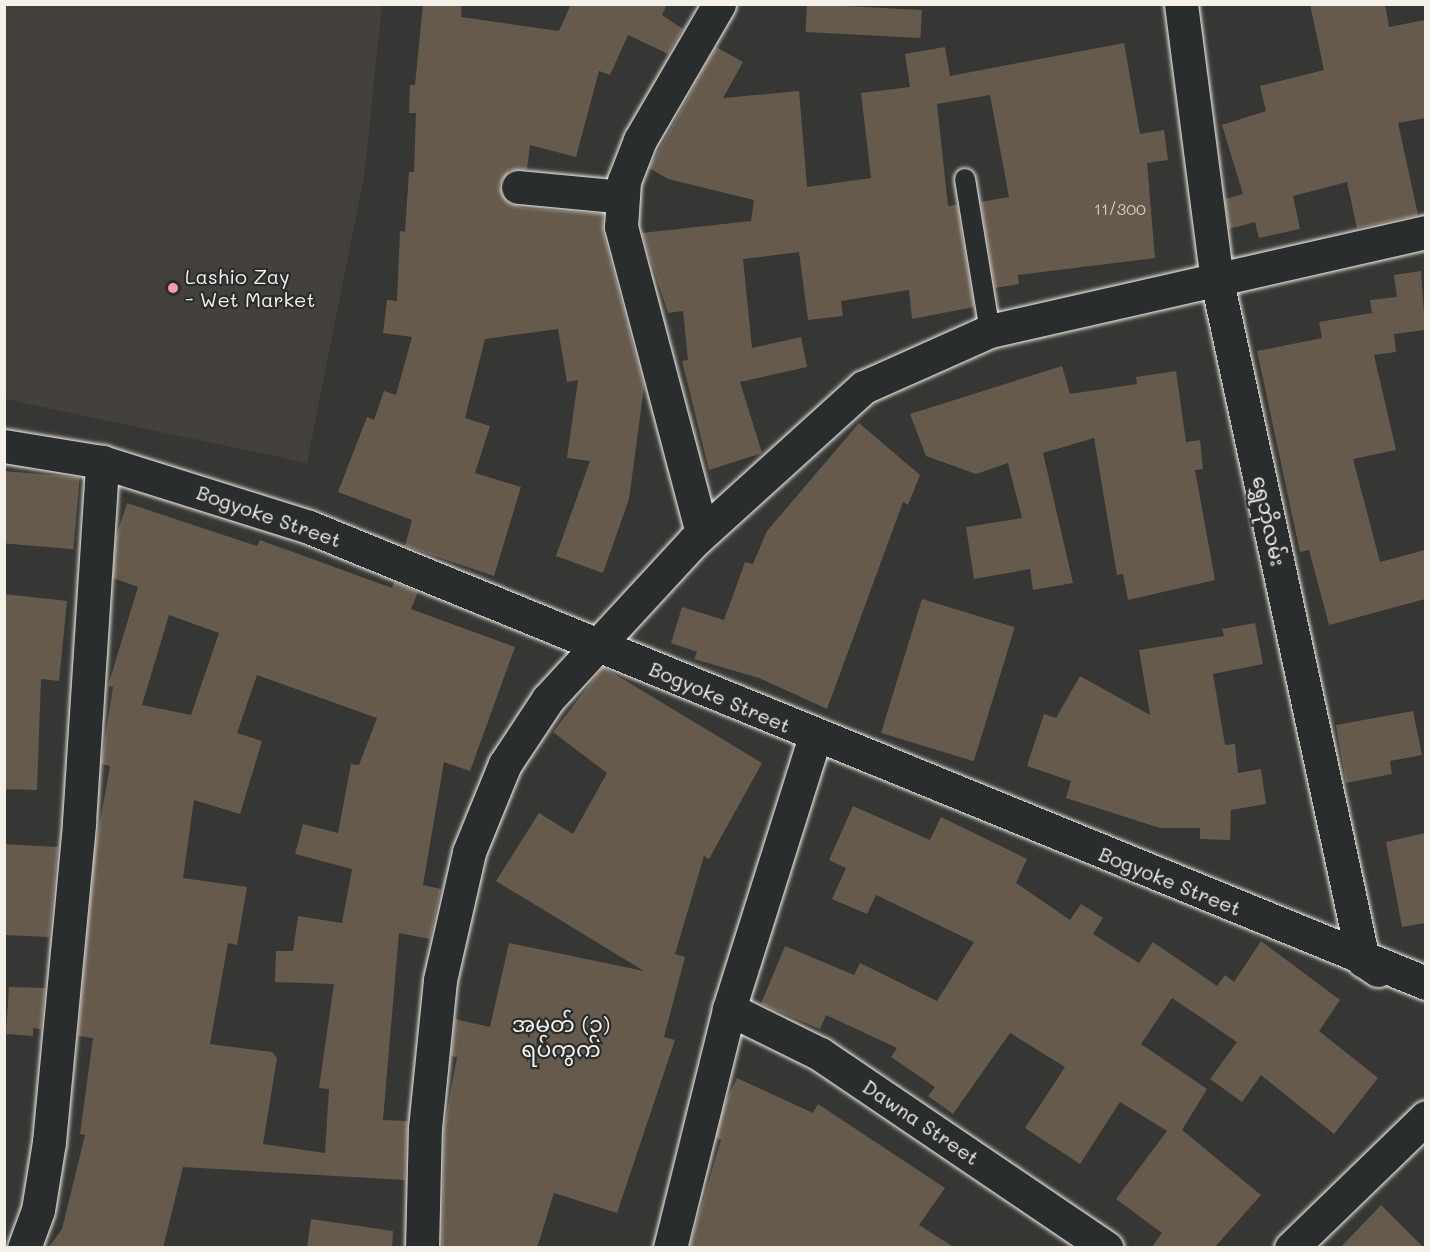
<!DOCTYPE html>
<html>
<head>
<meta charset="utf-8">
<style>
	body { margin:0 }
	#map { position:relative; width:1430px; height:1252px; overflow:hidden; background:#363634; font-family:Mali,"Noto Sans Myanmar",sans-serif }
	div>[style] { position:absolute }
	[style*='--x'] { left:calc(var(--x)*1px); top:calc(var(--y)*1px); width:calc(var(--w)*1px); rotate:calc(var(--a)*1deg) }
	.built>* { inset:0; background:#44413c }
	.building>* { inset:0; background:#665a4d; transform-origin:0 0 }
	.roads { filter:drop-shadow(0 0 2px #f4f1e8) drop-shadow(0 0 2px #f4f1e8) }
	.service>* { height:20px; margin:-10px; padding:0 10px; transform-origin:10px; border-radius:10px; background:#2a2d2e }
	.minor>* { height:33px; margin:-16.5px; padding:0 16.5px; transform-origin:16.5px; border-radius:16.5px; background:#2a2d2e }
	.dots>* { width:16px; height:16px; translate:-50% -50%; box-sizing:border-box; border:3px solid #2a2d2e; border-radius:50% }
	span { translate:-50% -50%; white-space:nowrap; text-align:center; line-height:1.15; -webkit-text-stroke:4.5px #2a2d2e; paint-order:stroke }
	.number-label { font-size:16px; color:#d0cbc1 }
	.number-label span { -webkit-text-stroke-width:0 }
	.poi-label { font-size:20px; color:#f4f1e8 }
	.left { translate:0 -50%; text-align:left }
	.street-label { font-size:20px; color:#f4f1e8 }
	.quarter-label { font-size:22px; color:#f4f1e8 }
	.frame { position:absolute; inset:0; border:6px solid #f4f1e8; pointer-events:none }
</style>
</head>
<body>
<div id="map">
	<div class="built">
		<div style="clip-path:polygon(5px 4px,382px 5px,364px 177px,307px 463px,5px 399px)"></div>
	</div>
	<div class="building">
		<div style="clip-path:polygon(423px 4px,462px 4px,461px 17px,559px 31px,571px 4px,667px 4px,662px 15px,683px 29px,668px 54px,628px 35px,610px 75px,599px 71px,576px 157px,530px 145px,527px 169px,510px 170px,499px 185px,507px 202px,523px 208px,603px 214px,603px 232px,644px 387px,629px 499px,603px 573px,556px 556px,590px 461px,567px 458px,578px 380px,567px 382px,558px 329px,485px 339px,465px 418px,490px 426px,475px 473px,521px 487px,494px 576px,405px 546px,412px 520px,338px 492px,367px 417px,374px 420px,384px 391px,396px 395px,412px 337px,383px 333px,387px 300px,397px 301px,400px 231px,405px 232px,409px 172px,414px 172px,416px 113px,409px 113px,410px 85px,415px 85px)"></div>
		<div style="left:807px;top:4px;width:115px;height:28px;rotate:3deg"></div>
		<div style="clip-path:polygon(1310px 4px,1385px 4px,1389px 27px,1425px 20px,1425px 118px,1398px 123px,1418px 215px,1357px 228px,1347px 182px,1293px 196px,1300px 229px,1259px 238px,1255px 222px,1229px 229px,1225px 199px,1243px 194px,1222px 125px,1266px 111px,1260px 86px,1324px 70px)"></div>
		<div style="clip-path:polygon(1124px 43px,1140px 134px,1164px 130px,1168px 160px,1147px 163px,1155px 258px,1018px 275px,1019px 284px,995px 288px,981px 202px,1009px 197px,990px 95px,937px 104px,948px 206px,957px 205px,974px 307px,912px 319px,909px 290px,841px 301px,843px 316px,808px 320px,799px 252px,743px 259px,752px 348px,801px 337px,807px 367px,740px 382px,762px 453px,709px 470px,682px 361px,688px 360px,683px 311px,668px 313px,642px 233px,751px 221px,754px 200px,668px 179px,649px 168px,716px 47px,743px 62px,723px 98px,799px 91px,807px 187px,871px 178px,861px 93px,910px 87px,905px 54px,945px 47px,950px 76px)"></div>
		<div style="clip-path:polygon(1421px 271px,1425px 330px,1394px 334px,1396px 352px,1374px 355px,1396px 450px,1353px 459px,1380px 562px,1425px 550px,1425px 599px,1329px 625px,1309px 550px,1300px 552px,1257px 351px,1322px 338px,1319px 322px,1372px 313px,1370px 300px,1397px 297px,1394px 275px)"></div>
		<div style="clip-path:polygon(1062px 366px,1070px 394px,1137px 384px,1136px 377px,1176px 371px,1186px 442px,1200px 440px,1203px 469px,1195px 470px,1215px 580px,1128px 600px,1123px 574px,1117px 575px,1094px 438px,1043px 453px,1073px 583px,1033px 590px,1030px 569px,974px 579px,966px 527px,1022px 518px,1008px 463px,976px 474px,926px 456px,910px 414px)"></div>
		<div style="clip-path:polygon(859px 423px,920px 475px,908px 505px,903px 502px,827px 709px,759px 678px,694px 659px,697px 652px,671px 643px,682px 607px,724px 620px,745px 562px,753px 564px,767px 531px)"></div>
		<div style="left:4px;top:471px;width:76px;height:72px;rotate:5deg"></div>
		<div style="clip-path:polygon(evenodd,127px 503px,257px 546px,260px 540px,392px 588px,394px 582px,418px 592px,411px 609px,515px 647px,470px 771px,444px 762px,423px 885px,441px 889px,430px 939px,399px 933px,383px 1120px,407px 1121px,405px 1180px,183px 1167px,163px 1248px,48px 1248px,62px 1229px,85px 1135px,80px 1134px,93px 1038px,78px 1036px,95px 850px,110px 766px,101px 764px,113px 687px,108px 686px,138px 587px,113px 578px,116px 537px,127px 503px,169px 615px,219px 633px,191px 715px,142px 705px,169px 615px,127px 503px,257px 675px,377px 718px,359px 765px,351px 764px,338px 833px,303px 824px,295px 854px,352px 869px,342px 923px,298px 916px,293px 951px,276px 951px,275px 982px,334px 984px,319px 1088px,329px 1089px,325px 1153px,263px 1144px,277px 1058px,272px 1052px,210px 1044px,228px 943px,237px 945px,247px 887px,183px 878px,194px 800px,240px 814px,262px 741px,237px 733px,257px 675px)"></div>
		<div style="clip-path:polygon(4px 594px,67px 601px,59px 681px,41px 679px,37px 790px,4px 789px)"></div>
		<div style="left:922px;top:599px;width:97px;height:140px;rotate:17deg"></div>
		<div style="clip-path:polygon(1255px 623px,1263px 664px,1213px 674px,1225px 745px,1235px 744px,1238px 773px,1261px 769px,1266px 804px,1231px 810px,1230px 840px,1200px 839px,1200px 828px,1160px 828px,1066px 798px,1071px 781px,1027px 766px,1044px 714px,1056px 718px,1080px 676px,1150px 715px,1139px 650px,1224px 636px,1222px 629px)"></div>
		<div style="clip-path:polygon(603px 667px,762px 763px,709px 859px,704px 856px,675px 954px,685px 957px,664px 1037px,675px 1040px,617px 1213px,554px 1193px,537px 1248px,442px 1248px,444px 1129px,457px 1057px,451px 1056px,455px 1019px,490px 1027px,509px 943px,644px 971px,496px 881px,539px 813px,573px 834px,607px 773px,553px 732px)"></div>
		<div style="clip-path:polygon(1413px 711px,1422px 755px,1390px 761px,1392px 774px,1346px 783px,1336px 725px)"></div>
		<div style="clip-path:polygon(853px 806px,930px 840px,941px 817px,1027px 859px,1016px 883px,1070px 920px,1081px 904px,1103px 918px,1093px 934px,1139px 963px,1153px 942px,1217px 986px,1225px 975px,1234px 982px,1261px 941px,1340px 1000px,1319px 1031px,1378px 1078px,1334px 1134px,1261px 1075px,1242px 1102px,1210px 1079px,1237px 1042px,1172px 998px,1141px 1044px,1207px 1089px,1182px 1130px,1261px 1195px,1214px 1248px,1151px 1248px,1162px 1233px,1116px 1199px,1167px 1131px,1120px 1102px,1080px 1164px,1025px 1128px,1065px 1067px,1010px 1033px,953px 1114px,928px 1096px,935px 1087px,891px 1057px,897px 1048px,826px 1015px,820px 1029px,761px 1004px,785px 946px,854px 975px,860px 963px,937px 1001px,974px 942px,876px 895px,867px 914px,832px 899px,846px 868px,829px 860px)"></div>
		<div style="clip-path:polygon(1425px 833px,1425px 923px,1402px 927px,1386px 842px)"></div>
		<div style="clip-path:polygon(4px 844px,58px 847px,49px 937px,4px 935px)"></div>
		<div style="clip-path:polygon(9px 987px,45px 988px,41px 1029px,33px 1028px,33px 1036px,6px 1034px)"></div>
		<div style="clip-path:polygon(737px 1078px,813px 1113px,818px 1104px,945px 1188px,919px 1225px,955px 1248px,689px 1248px,721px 1140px,716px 1138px,725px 1103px)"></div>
		<div style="clip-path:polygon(1381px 1205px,1424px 1248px,1340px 1248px)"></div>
		<div style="clip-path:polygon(311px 1219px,393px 1231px,392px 1248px,307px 1248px)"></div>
	</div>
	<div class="roads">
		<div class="service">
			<div style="--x:965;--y:179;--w:154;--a:80.7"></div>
		</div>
		<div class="minor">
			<div style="--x:1181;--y:4;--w:279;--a:82.6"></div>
			<div style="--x:1217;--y:281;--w:695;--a:77.86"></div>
			<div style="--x:1363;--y:960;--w:18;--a:34"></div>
			<div style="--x:518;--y:187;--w:105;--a:5.4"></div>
			<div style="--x:4;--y:446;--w:99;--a:9.3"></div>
			<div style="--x:102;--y:462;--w:217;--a:17.4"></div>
			<div style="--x:309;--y:527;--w:1206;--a:22.21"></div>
			<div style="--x:702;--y:533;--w:317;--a:-104.8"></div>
			<div style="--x:621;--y:227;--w:46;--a:-86.3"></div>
			<div style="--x:624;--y:181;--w:44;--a:-68.7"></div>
			<div style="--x:640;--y:140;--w:157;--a:-59.8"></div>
			<div style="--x:729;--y:1009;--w:102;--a:26.3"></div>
			<div style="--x:820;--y:1054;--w:346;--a:34.1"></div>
			<div style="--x:24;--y:1248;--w:40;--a:-69.8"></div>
			<div style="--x:38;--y:1210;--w:69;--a:-80.8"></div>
			<div style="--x:49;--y:1142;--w:321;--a:-84.6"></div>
			<div style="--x:79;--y:822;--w:361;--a:-86.3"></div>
			<div style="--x:422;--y:1248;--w:120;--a:-88.6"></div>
			<div style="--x:425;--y:1128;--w:149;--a:-84.2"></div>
			<div style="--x:440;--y:980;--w:131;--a:-77.2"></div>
			<div style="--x:469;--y:852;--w:95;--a:-67.8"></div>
			<div style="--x:505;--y:764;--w:78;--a:-56.5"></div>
			<div style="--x:548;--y:699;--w:215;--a:-47.3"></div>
			<div style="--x:694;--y:541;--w:229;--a:-42.2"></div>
			<div style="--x:864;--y:387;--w:138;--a:-24"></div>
			<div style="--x:990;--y:331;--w:447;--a:-12.8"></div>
			<div style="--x:670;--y:1248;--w:246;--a:-76.1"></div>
			<div style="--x:729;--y:1009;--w:285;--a:-72.5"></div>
			<div style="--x:1291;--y:1248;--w:188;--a:-44.1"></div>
		</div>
	</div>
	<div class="dots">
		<div style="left:173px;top:288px;background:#ff9aa2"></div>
	</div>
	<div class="number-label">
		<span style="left:1120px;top:209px">11/300</span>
	</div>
	<div class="poi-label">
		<span class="left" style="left:185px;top:288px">Lashio Zay<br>- Wet Market</span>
	</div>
	<div class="street-label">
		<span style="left:269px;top:516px;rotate:19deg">Bogyoke Street</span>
		<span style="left:1269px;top:521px;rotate:78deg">ရွှေဘိုလမ်း</span>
		<span style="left:720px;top:697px;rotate:23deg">Bogyoke Street</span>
		<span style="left:1170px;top:881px;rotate:22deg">Bogyoke Street</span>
		<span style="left:921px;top:1122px;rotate:34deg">Dawna Street</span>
	</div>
	<div class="quarter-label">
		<span style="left:561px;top:1036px">အမှတ် (၃)<br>ရပ်ကွက်</span>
	</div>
	<div class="frame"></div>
</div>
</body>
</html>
